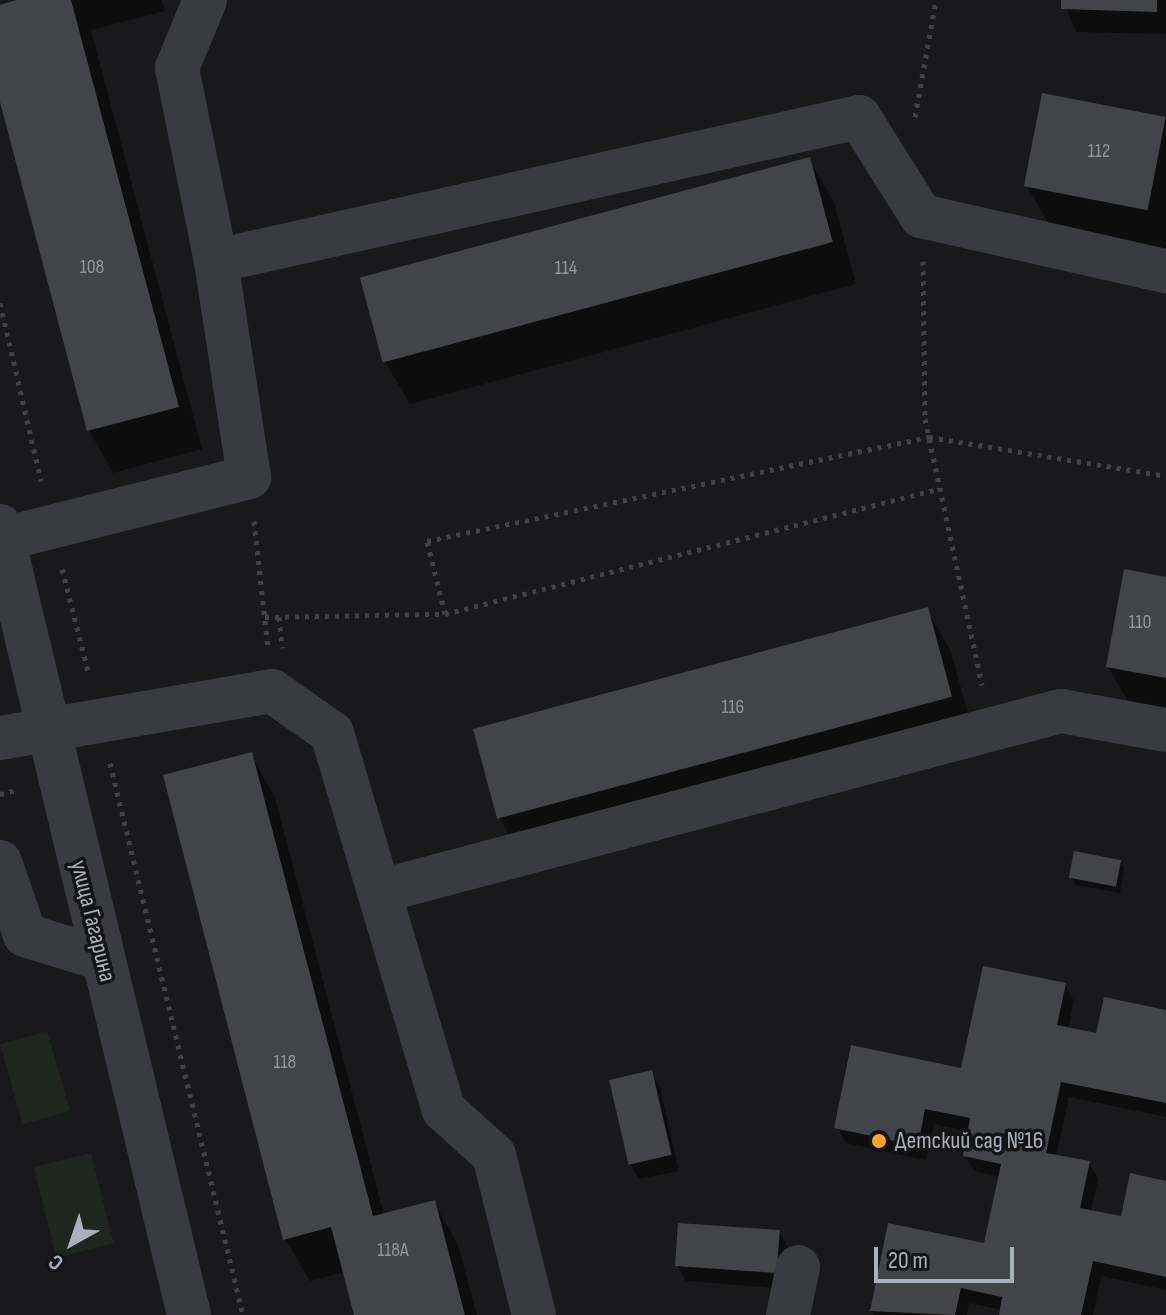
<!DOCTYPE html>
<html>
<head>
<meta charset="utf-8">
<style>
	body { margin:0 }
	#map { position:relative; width:1166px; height:1315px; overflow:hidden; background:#19191b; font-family:"Sofia Sans Condensed",sans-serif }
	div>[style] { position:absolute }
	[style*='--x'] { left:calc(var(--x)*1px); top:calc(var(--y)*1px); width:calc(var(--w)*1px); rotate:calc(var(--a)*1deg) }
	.green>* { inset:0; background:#1e271e; transform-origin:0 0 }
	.shadow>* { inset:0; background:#0007 }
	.building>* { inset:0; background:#434448; transform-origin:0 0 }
	.path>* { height:5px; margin-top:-2.5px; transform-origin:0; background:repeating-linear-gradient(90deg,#3f4348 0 4px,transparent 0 10px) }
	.minor>* { height:44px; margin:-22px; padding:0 22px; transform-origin:22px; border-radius:22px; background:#393b41 }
	.dots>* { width:22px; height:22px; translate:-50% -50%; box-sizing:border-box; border:4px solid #141416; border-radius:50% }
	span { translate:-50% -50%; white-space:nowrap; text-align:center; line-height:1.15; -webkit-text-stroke:7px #141416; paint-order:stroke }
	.number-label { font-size:20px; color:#90969f }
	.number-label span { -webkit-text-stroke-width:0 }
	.street-label { font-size:24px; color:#aab1bc }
	.poi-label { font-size:24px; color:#aab1bc }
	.left { translate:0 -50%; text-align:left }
	.north { position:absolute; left:32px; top:1203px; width:80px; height:80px; -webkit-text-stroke:6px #141416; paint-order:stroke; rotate:220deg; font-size:22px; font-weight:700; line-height:32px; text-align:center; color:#aab1bc }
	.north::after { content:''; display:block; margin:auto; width:28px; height:36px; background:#aab1bc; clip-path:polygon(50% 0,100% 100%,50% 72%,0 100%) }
	.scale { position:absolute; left:874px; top:1247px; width:140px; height:36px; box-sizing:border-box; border:4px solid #aab1bc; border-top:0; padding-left:10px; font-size:24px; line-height:28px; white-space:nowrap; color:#aab1bc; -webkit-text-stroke:6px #141416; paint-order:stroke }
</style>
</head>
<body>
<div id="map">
	<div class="green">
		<div style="left:47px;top:1031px;width:83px;height:49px;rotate:74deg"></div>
		<div style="left:91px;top:1153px;width:93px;height:59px;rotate:76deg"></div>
	</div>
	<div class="shadow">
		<div style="clip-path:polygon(19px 0,162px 0,165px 11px,91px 30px,202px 449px,113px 473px,89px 430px,0 95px,0 7px)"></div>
		<div style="clip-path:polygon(1063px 0,1166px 0,1166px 34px,1076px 32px)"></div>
		<div style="clip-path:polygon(1166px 118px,1166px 250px,1051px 228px,1027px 186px)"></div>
		<div style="clip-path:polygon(809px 160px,834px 202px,856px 284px,410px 404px,385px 362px,363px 280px)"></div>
		<div style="clip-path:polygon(1166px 579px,1166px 716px,1133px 710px,1108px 667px)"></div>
		<div style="clip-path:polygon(927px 609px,951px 652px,975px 739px,523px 860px,499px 817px)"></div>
		<div style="clip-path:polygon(251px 755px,275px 797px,384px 1215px,434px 1203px,458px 1245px,477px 1315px,356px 1315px,345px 1272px,310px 1281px,285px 1239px)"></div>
		<div style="clip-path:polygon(1120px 862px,1124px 869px,1120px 893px,1075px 885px,1071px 877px)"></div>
		<div style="clip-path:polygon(1065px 985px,1074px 1001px,1068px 1029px,1098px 1035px,1166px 1012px,1166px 1117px,1069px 1097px,1056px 1157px,1089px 1163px,1098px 1179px,1091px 1212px,1122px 1219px,1166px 1183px,1166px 1290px,1101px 1276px,1093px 1315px,1001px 1315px,1002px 1310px,969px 1303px,967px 1315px,874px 1315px,872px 1311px,986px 1246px,1000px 1177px,974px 1171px,965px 1156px,970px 1132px,934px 1124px,926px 1160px,846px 1143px,837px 1127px,962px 1071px)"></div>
		<div style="clip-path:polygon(651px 1072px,660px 1088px,679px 1171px,639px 1179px,630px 1164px,611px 1081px)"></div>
		<div style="clip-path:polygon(779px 1232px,788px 1248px,784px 1289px,686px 1281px,677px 1265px)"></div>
	</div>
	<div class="building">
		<div style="clip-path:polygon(16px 0,71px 0,179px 407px,87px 431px,0 102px,0 5px)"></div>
		<div style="clip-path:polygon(1061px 0,1157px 0,1157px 12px,1061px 9px)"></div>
		<div style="left:1042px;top:93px;width:126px;height:95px;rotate:11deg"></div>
		<div style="left:810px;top:157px;width:88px;height:466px;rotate:75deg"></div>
		<div style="clip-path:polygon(1124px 569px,1166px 577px,1166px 678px,1106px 667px)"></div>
		<div style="left:928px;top:607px;width:93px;height:471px;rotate:75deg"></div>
		<div style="clip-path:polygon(252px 752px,373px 1216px,435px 1200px,465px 1315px,354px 1315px,331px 1227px,283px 1240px,163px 775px)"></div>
		<div style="left:1074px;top:851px;width:48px;height:27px;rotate:11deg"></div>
		<div style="clip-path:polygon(983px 966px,1066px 983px,1057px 1025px,1096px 1033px,1104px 997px,1166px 1010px,1166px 1103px,1061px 1082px,1046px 1153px,1090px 1161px,1080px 1208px,1121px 1216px,1130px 1173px,1166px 1181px,1166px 1277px,1093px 1261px,1081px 1315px,999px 1315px,1002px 1297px,961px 1288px,955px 1315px,870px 1311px,888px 1223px,984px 1243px,1001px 1164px,963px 1156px,970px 1118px,925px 1109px,918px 1146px,834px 1128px,851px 1045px,961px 1068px)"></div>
		<div style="left:652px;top:1070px;width:87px;height:44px;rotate:77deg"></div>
		<div style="left:678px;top:1223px;width:102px;height:43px;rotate:4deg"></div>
	</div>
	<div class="path">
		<div style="--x:915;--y:117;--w:119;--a:-79.8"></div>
		<div style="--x:923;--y:261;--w:158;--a:89.3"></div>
		<div style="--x:925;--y:419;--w:272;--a:77.9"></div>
		<div style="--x:0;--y:303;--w:183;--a:77"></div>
		<div style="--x:254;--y:521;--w:127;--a:83.7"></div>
		<div style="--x:62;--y:569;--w:109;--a:75.7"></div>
		<div style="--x:445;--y:614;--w:75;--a:-103.9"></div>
		<div style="--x:427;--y:541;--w:513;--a:-11.7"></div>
		<div style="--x:929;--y:437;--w:240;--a:9.3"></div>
		<div style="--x:265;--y:617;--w:180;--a:-1"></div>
		<div style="--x:445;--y:614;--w:509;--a:-14.23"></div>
		<div style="--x:279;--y:617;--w:31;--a:84"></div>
		<div style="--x:110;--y:763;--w:568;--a:76.45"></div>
		<div style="--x:0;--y:794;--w:17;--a:-13"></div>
	</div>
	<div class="minor">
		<div style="--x:205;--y:0;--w:74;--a:112.4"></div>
		<div style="--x:177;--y:68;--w:197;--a:78.6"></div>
		<div style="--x:0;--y:526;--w:811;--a:76.53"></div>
		<div style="--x:3;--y:539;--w:254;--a:-14.1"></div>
		<div style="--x:249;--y:477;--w:219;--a:-98.7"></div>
		<div style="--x:216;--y:261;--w:659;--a:-12.62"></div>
		<div style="--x:859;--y:117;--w:117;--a:57.9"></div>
		<div style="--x:921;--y:216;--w:251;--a:12.7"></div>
		<div style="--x:0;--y:738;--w:276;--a:-9.8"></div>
		<div style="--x:272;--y:691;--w:73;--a:35"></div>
		<div style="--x:332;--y:733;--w:393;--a:73.5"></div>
		<div style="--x:444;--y:1110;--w:67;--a:42"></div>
		<div style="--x:494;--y:1155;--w:165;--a:76"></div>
		<div style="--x:0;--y:862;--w:77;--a:71.1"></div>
		<div style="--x:25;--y:935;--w:81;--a:17.3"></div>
		<div style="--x:381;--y:891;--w:703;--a:-14.83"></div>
		<div style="--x:1061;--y:711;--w:107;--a:10.3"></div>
		<div style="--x:788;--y:1315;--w:49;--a:-78.2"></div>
	</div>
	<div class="dots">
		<div style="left:879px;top:1141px;background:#ffa22d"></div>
	</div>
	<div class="number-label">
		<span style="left:1099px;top:151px">112</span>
		<span style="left:92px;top:267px">108</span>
		<span style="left:566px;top:268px">114</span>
		<span style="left:1140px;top:622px">110</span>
		<span style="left:733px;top:707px">116</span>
		<span style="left:285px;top:1062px">118</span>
		<span style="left:393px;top:1250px">118А</span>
	</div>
	<div class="street-label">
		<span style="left:93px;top:921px;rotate:76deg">улица Гагарина</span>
	</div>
	<div class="poi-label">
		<span class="left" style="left:895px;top:1141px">Детский сад №16</span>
	</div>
	<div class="north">С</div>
	<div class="scale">20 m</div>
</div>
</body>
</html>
